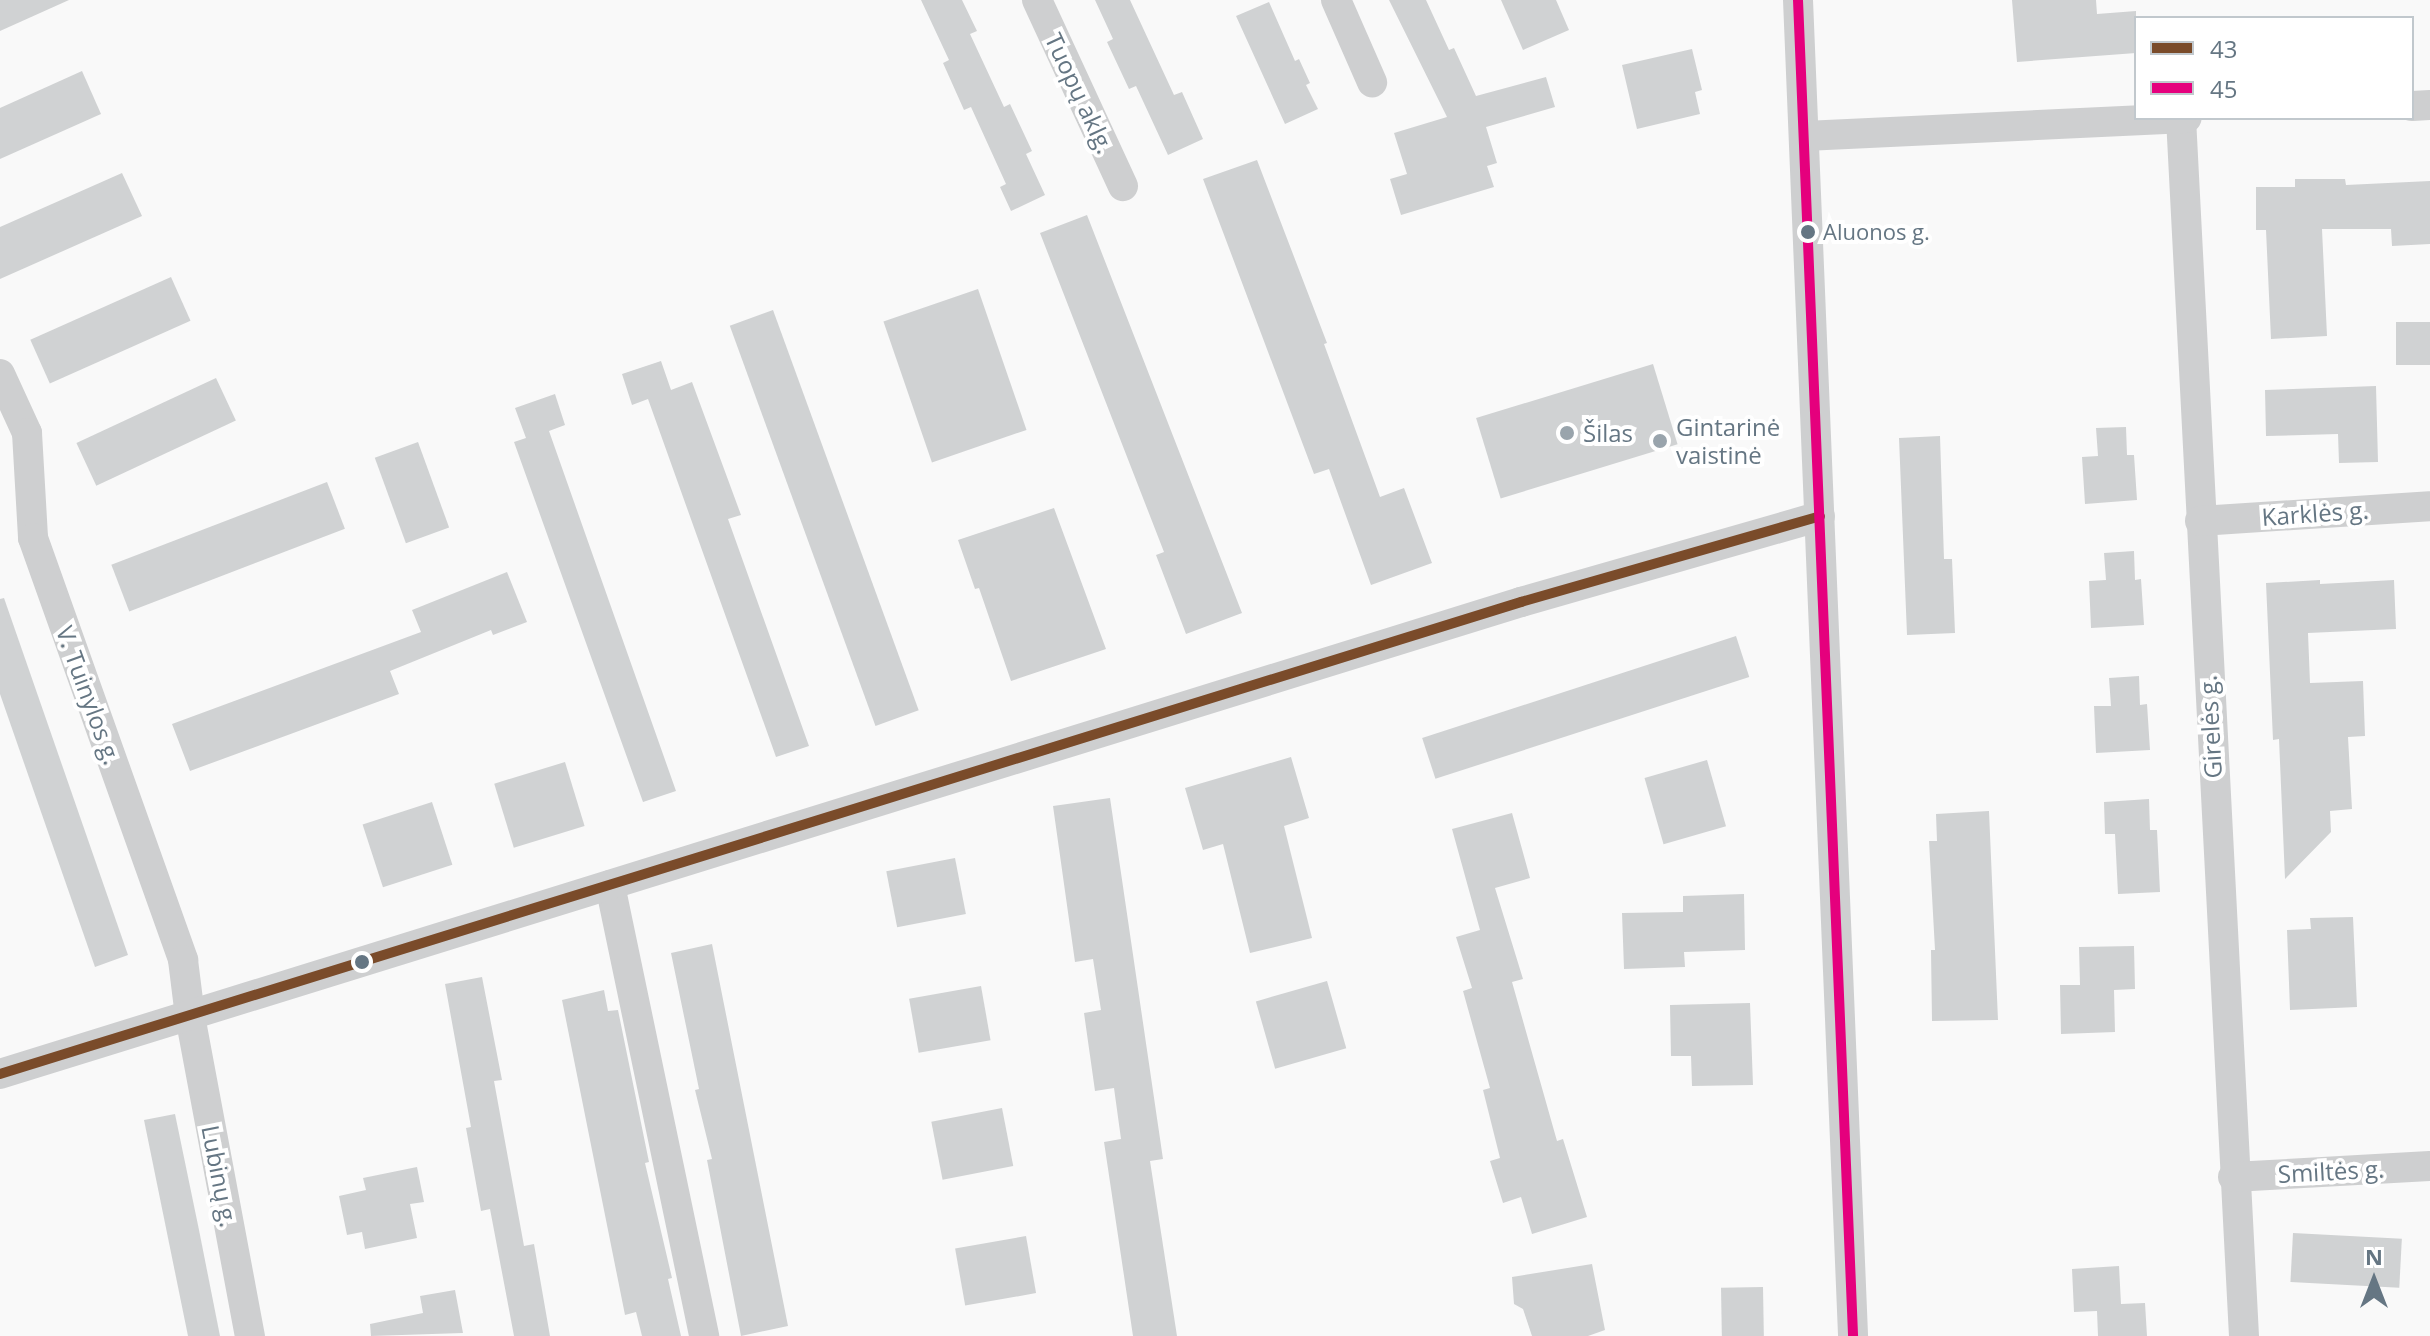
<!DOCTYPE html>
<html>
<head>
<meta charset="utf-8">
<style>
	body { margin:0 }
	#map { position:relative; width:2430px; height:1336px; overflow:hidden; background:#f9f9f9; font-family:"Open Sans",sans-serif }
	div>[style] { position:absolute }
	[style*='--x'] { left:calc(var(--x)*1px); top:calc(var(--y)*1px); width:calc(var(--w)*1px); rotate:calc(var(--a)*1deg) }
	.building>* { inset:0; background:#d0d2d3; transform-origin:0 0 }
	.street>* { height:30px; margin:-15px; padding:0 15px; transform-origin:15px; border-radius:15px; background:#cecfd0 }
	.bus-1>* { height:10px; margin:-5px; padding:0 5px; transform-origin:5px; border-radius:5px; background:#7a4b2a }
	.bus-2>* { height:10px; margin:-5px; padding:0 5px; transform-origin:5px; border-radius:5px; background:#e5007d }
	.dots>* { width:22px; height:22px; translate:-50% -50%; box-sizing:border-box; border:4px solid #fff; border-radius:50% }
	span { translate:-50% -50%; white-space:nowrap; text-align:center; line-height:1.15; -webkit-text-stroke:8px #fff; paint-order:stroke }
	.bus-label { font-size:22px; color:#657683 }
	.left { translate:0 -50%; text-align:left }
	.street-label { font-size:24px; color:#657683 }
	.poi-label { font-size:24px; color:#657683 }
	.legend { position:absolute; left:2134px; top:16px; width:280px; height:104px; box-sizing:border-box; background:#fff; border:2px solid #c1c8cd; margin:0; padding:10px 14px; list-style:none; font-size:24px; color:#657683 }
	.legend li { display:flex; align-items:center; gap:16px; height:40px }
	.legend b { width:40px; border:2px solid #c1c8cd }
	.north { position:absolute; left:2334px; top:1240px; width:80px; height:80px; -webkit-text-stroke:6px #fff; paint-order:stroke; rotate:0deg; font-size:22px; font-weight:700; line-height:32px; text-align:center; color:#657683 }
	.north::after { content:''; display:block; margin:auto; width:28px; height:36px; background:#657683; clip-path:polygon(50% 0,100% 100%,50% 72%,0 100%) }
</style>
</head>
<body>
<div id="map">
	<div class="building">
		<div style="clip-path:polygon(0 0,69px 0,0 31px)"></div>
		<div style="clip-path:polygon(921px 0,962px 0,977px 31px,970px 34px,1004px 107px,1010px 104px,1032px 151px,1026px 154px,1045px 195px,1011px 211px,1000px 187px,1006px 184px,971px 107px,964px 110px,943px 63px,949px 60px)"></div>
		<div style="clip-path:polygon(1095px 0,1130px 0,1174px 95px,1182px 92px,1203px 139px,1168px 155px,1136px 86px,1129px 89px,1107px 42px,1113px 39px)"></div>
		<div style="clip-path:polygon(1389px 0,1426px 0,1449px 50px,1454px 48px,1476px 96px,1546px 77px,1555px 107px,1486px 127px,1497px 163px,1487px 166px,1494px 187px,1401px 215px,1390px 179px,1407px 174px,1394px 133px,1447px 117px)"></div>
		<div style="clip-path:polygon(1501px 0,1556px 0,1569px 30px,1523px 50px)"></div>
		<div style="clip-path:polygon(2012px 0,2096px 0,2097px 14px,2136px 11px,2136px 53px,2017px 62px)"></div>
		<div style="clip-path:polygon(1269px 2px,1295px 61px,1299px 59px,1310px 83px,1306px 85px,1318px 109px,1285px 124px,1236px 16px)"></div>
		<div style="clip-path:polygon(1692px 49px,1702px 90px,1695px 92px,1700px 114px,1637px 129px,1622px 65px)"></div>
		<div style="clip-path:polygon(82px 71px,101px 114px,0 159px,0 108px)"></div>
		<div style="clip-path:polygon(1257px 160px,1327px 343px,1324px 344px,1380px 497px,1404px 488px,1432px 563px,1371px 585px,1329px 469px,1314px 474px,1203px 179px)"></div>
		<div style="clip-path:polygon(122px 173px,142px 216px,0 279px,0 227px)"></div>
		<div style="clip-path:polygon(2295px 179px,2345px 179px,2346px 185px,2430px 181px,2430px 244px,2392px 246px,2391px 229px,2322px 229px,2327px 336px,2271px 339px,2266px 230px,2256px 230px,2256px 187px,2295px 187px)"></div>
		<div style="clip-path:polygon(1087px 215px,1242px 613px,1186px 634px,1156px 555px,1164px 552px,1040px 233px)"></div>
		<div style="left:171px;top:277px;width:48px;height:154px;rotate:66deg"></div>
		<div style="left:978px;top:289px;width:149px;height:100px;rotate:71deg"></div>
		<div style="left:773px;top:310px;width:426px;height:46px;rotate:70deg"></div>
		<div style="left:2430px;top:322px;width:43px;height:34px;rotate:90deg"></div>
		<div style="clip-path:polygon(661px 361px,671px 390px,692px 382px,741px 515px,728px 519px,809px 746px,776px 757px,648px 399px,632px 405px,622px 374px)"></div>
		<div style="left:1653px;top:364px;width:84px;height:185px;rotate:73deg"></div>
		<div style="left:216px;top:378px;width:47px;height:154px;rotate:65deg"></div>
		<div style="clip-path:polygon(2376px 386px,2378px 462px,2339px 463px,2338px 434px,2266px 436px,2265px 390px)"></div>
		<div style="clip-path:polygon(555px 394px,565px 425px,549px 431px,676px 791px,643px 802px,514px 442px,526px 438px,515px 408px)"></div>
		<div style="clip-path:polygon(2126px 427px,2127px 455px,2134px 455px,2137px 500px,2085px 504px,2082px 457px,2098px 456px,2096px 428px)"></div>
		<div style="clip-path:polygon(1940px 436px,1944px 559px,1952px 559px,1955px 633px,1907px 635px,1899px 438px)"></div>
		<div style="left:418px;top:442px;width:91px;height:46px;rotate:70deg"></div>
		<div style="left:327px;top:482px;width:50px;height:231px;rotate:69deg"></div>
		<div style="clip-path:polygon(1054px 508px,1106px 649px,1011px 681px,979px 588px,975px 589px,958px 540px)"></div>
		<div style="clip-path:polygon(2134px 551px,2135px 580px,2141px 579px,2144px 625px,2091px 628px,2089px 581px,2106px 580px,2104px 553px)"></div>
		<div style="clip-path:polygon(507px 572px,527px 622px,493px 635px,491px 630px,390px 671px,399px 694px,190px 771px,172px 724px,421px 632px,412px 610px)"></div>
		<div style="clip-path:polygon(2320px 580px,2320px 584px,2394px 580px,2396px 629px,2308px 633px,2310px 683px,2363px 681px,2365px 736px,2348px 737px,2352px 809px,2330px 811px,2331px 832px,2285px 879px,2279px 739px,2273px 740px,2266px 583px)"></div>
		<div style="clip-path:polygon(4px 598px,128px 955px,95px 967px,0 694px,0 599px)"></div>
		<div style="left:1736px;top:636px;width:43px;height:330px;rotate:72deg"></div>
		<div style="clip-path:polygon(2139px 676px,2140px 705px,2147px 704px,2150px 750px,2096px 753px,2094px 706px,2111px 706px,2109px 678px)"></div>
		<div style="clip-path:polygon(1291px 757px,1309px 818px,1284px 826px,1312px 938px,1250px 953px,1223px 844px,1203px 850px,1185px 788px)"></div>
		<div style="left:1707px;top:760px;width:69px;height:65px;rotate:74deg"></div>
		<div style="left:565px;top:762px;width:67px;height:74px;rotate:73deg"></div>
		<div style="clip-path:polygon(1110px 798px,1163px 1159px,1150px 1161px,1177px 1336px,1133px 1336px,1104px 1142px,1121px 1139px,1114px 1088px,1095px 1091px,1084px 1013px,1101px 1010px,1093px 959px,1075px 962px,1053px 806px)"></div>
		<div style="clip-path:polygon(2149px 799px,2150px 830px,2157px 830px,2160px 892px,2118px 894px,2115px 834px,2105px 834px,2104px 802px)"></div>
		<div style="left:432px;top:802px;width:66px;height:73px;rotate:72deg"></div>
		<div style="clip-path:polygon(1989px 811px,1998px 1020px,1932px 1021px,1931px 950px,1935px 950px,1929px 841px,1937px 841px,1936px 814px)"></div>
		<div style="clip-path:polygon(1512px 813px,1530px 878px,1495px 888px,1523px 979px,1512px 982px,1557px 1141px,1563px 1139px,1587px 1217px,1532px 1234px,1521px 1197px,1503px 1203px,1490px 1161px,1500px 1158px,1483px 1090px,1490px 1088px,1463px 991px,1472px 988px,1456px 937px,1480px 930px,1452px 829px)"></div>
		<div style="left:955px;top:858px;width:57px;height:70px;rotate:79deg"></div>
		<div style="clip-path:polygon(1744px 894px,1745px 950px,1684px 952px,1685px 967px,1624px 969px,1622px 913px,1683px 912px,1683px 896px)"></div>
		<div style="clip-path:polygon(2353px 917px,2357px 1007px,2290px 1010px,2287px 930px,2311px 929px,2310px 918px)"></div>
		<div style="clip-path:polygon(712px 944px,788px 1326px,741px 1336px,707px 1160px,712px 1159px,695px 1090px,699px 1089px,671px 953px)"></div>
		<div style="clip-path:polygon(2134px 946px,2135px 989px,2114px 990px,2115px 1032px,2061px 1034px,2060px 985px,2080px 985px,2079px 947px)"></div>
		<div style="clip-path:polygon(482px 977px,502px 1080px,494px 1081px,524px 1246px,534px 1244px,550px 1336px,514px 1336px,490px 1209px,481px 1211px,466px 1128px,471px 1127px,445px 984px)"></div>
		<div style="left:1327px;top:981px;width:70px;height:74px;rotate:74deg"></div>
		<div style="left:981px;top:986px;width:55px;height:73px;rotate:80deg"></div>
		<div style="clip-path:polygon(604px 990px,608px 1011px,618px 1010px,649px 1162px,645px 1163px,672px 1278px,668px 1279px,681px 1336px,642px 1336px,636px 1312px,625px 1315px,562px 1000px)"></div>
		<div style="clip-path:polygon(1750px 1003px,1753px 1085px,1692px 1086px,1691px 1056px,1671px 1056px,1670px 1005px)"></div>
		<div style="left:1002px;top:1108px;width:59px;height:72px;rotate:79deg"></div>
		<div style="clip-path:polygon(175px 1114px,199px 1230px,220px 1336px,188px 1336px,144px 1120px)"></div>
		<div style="clip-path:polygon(417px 1167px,424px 1202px,410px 1204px,417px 1238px,365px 1249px,362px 1232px,347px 1235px,339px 1196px,366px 1190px,363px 1178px)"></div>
		<div style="left:2293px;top:1233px;width:109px;height:49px;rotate:3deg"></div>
		<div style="left:1026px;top:1236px;width:58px;height:72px;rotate:80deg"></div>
		<div style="clip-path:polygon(1592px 1264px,1605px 1330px,1588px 1336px,1532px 1336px,1523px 1309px,1514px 1304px,1512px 1277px)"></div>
		<div style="clip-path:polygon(2119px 1266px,2121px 1304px,2145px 1303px,2147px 1336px,2098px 1336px,2097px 1311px,2074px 1312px,2072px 1269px)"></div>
		<div style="left:1763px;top:1287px;width:49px;height:42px;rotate:89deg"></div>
		<div style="clip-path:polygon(455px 1290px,463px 1333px,371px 1336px,370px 1324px,423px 1313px,420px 1296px)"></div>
	</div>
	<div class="street">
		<div style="--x:1037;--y:0;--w:205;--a:65.2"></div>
		<div style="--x:1336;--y:0;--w:90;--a:66.3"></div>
		<div style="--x:1798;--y:0;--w:1337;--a:87.64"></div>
		<div style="--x:2412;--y:106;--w:18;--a:-3"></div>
		<div style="--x:2181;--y:118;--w:1220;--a:87.04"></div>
		<div style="--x:1805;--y:136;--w:382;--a:-2.7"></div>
		<div style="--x:0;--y:374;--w:65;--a:65.4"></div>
		<div style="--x:27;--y:433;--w:105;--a:86.7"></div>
		<div style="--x:33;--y:538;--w:448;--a:70.4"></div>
		<div style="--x:183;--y:960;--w:56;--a:82.9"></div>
		<div style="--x:190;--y:1016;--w:326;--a:79.4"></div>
		<div style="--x:2200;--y:521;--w:230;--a:-3.7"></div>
		<div style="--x:610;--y:885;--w:461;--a:78.2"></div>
		<div style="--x:0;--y:1074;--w:1593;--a:-17.24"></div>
		<div style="--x:1521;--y:602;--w:311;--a:-16"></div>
		<div style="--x:2233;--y:1177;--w:197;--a:-3.2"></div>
	</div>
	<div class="bus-1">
		<div style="--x:0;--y:1074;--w:1593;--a:-17.24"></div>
		<div style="--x:1521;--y:602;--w:311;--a:-16"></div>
	</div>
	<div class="bus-2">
		<div style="--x:1798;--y:0;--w:1337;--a:87.64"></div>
	</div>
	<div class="dots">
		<div style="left:1808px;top:232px;background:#657683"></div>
		<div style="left:1567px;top:433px;background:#99a4ac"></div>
		<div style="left:1660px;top:441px;background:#99a4ac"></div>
		<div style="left:362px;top:962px;background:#657683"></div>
	</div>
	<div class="bus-label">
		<span class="left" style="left:1823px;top:232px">Aluonos g.</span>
	</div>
	<div class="street-label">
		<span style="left:1080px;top:93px;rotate:65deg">Tuopų aklg.</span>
		<span style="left:2315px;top:513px;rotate:-4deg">Karklės g.</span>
		<span style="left:89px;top:695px;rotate:70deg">V. Tuinylos g.</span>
		<span style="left:2210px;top:727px;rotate:-93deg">Girelės g.</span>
		<span style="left:2331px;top:1171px;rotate:-3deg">Smiltės g.</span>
		<span style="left:220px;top:1176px;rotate:79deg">Lubinų g.</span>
	</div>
	<div class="poi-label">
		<span class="left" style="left:1676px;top:441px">Gintarinė<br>vaistinė</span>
		<span class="left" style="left:1583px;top:433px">Šilas</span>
	</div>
	<ul class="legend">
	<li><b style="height:10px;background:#7a4b2a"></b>43</li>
	<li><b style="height:10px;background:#e5007d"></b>45</li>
	</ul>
	<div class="north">N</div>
</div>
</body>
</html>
